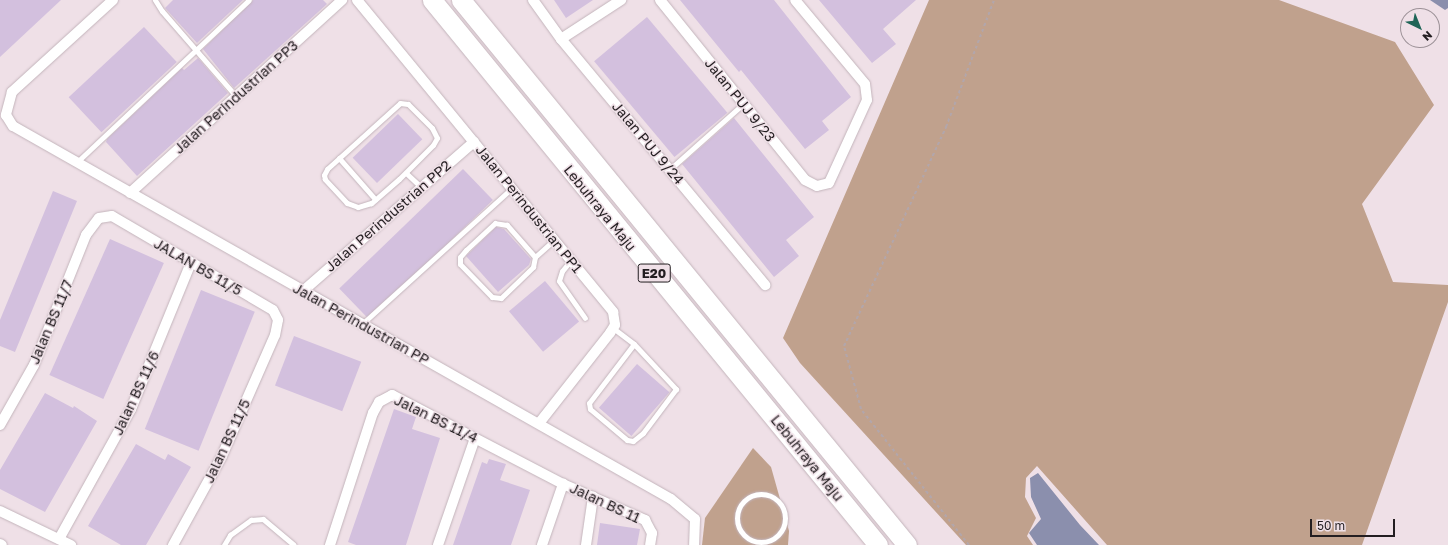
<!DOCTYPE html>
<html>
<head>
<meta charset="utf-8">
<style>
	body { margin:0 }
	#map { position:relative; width:1448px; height:545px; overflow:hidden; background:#efe0e7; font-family:"Golos Text",sans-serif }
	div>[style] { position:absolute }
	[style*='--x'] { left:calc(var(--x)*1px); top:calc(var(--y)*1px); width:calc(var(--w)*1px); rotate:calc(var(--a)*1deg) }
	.forest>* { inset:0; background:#c0a18d }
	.water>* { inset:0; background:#8b8fad }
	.building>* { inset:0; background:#d3c0de; transform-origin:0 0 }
	.path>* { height:2px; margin-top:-1px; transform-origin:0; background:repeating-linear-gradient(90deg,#b2a6ab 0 3px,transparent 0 6px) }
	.roads { filter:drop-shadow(0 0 1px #c3b4bb) drop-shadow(0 0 1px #c3b4bb) }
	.service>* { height:5px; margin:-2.5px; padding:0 2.5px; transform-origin:2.5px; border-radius:2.5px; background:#fff }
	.service>.ring { margin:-2.5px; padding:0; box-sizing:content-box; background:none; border:5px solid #fff; border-radius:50% }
	.minor>* { height:10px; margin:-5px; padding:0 5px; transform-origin:5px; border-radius:5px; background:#fff }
	.motorway>* { height:19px; margin:-9.5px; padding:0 9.5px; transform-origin:9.5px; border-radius:9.5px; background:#fff }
	span { translate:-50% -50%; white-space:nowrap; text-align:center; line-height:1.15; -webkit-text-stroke:3px #efe0e7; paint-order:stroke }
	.shield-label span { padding:1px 3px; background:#efe0e7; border:1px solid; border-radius:3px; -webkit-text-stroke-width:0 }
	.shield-label { font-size:13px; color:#231e21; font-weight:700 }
	.street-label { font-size:14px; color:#231e21 }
	.north { position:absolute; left:1400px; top:8px; width:40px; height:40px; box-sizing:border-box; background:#efe0e7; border:1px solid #9d9298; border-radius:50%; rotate:137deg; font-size:11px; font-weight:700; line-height:16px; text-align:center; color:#231e21 }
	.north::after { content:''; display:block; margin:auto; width:14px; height:18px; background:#1f6557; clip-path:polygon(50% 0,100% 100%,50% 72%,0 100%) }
	.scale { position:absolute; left:1310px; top:519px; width:85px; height:18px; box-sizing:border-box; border:2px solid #231e21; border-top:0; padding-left:5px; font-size:12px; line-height:14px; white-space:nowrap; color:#231e21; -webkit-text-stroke:3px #efe0e7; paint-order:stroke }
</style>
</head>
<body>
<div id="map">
	<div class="forest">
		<div style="clip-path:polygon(929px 0,1279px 0,1395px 42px,1434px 105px,1362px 204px,1393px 282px,1448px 285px,1448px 302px,1362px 545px,1107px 545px,1037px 466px,1026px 478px,1025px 497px,1036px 518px,1027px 536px,1033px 545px,966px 545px,800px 363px,783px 338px)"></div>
		<div style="clip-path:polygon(753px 448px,771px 467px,789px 531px,788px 545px,702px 545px,705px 518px)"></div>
	</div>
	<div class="water">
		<div style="clip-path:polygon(1430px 0,1448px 0,1448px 8px,1445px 10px)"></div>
		<div style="clip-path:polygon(1038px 473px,1080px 525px,1099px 545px,1037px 545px,1029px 533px,1041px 519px,1031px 497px,1030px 478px)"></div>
	</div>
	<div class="building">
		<div style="clip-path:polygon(0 0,61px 0,0 57px)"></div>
		<div style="clip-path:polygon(173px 0,243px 0,197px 43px,165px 8px)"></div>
		<div style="clip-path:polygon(253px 0,323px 0,327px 4px,234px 88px,203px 49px)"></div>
		<div style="clip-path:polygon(554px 0,593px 0,566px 18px)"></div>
		<div style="clip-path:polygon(680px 0,774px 0,851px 97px,822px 121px,829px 130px,805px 149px,741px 70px,739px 72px)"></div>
		<div style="clip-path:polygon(819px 0,916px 0,883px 29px,896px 44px,872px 63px)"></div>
		<div style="left:647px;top:17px;width:125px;height:69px;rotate:50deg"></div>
		<div style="left:144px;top:27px;width:48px;height:103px;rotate:47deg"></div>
		<div style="clip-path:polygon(198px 58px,228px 93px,137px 176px,106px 142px,107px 139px,182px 68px,184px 70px)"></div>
		<div style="left:398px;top:114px;width:35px;height:63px;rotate:46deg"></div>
		<div style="clip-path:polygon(734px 118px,814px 217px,786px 240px,799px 256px,774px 277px,682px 164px)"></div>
		<div style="left:463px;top:169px;width:43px;height:172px;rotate:46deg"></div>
		<div style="clip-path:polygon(53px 191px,77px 201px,15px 352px,0 346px,0 320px)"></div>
		<div style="clip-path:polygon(496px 227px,504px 229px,531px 259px,529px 265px,498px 292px,466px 256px)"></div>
		<div style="left:110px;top:239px;width:59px;height:149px;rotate:24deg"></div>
		<div style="left:545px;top:281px;width:53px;height:47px;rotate:50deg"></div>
		<div style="left:201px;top:290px;width:58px;height:150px;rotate:22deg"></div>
		<div style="left:294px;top:336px;width:72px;height:53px;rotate:21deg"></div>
		<div style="left:637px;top:364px;width:43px;height:58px;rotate:41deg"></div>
		<div style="clip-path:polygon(45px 393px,73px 408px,74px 406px,97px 421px,45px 512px,0 489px,0 470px)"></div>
		<div style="clip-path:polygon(394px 409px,416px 417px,412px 429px,440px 438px,406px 545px,356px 545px,348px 542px)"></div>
		<div style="clip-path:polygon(136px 444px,165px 460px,168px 454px,191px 467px,146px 545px,121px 545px,88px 526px)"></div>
		<div style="clip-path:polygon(489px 459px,506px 464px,500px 480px,530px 490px,511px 545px,453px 545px,482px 462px,487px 464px)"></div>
		<div style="clip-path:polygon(600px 523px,640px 529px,637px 545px,597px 545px)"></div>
	</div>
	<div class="path">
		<div style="--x:969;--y:545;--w:174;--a:-128.5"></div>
		<div style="--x:861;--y:409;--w:65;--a:-105.1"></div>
		<div style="--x:844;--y:346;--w:242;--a:-65"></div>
		<div style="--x:946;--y:127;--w:136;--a:-69.3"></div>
	</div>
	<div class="roads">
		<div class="service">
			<div style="--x:155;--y:0;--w:13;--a:58"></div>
			<div style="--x:162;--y:11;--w:113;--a:49"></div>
			<div style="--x:400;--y:103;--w:8;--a:7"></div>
			<div style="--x:408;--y:104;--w:34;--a:45"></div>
			<div style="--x:432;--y:128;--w:11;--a:63"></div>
			<div style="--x:437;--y:138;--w:8;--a:120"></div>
			<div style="--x:433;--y:145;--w:48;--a:135"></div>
			<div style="--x:399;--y:179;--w:37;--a:139"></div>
			<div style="--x:371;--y:203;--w:14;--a:163"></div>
			<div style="--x:358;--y:207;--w:12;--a:-160"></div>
			<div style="--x:347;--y:203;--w:33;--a:-133"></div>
			<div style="--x:325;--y:179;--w:4;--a:-104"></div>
			<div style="--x:324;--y:175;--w:7;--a:-63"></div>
			<div style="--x:327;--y:169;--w:98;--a:-42.1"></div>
			<div style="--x:339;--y:158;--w:55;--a:48.7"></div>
			<div style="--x:77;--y:162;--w:236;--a:-43.3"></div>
			<div style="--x:669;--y:170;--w:99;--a:-41.7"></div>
			<div style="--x:406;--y:173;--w:21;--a:43"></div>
			<div style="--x:535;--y:257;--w:43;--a:-131.2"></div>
			<div style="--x:507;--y:225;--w:12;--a:-171"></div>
			<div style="--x:495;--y:223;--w:40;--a:137"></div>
			<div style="--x:466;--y:250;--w:9;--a:131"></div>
			<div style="--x:460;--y:257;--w:7;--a:90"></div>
			<div style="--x:460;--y:264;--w:46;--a:45.9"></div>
			<div style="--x:492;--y:297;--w:9;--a:6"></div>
			<div style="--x:501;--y:298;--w:45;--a:-44.1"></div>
			<div style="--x:533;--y:267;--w:10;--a:-79"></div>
			<div style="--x:535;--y:257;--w:25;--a:-42"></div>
			<div style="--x:571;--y:260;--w:14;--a:129"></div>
			<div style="--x:562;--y:271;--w:10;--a:107"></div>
			<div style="--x:559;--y:281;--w:45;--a:54.9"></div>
			<div style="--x:363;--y:323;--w:201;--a:-42.2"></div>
			<div style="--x:613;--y:328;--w:26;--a:37"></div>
			<div style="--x:634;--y:344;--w:62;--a:47"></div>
			<div style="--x:676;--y:389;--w:55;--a:126.9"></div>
			<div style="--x:643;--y:433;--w:13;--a:141"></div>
			<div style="--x:633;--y:441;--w:6;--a:-171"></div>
			<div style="--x:627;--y:440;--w:48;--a:-140"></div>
			<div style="--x:590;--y:409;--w:6;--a:-99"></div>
			<div style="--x:589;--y:403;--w:74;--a:-52.7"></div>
			<div class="ring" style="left:737px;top:494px;width:43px;height:43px"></div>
			<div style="--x:224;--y:545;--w:12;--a:-59"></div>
			<div style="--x:230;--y:535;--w:26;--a:-36"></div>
			<div style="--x:251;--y:520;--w:12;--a:-5"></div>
			<div style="--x:263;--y:519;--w:40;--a:40"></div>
		</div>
		<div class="minor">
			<div style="--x:113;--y:0;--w:137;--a:137.7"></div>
			<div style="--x:12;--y:92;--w:24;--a:105"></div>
			<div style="--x:6;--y:115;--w:13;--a:58"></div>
			<div style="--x:13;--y:126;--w:756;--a:29.55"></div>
			<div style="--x:671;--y:499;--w:31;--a:40"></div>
			<div style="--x:695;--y:519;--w:26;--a:92"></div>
			<div style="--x:357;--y:0;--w:404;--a:50.6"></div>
			<div style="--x:613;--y:312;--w:13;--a:81"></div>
			<div style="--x:615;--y:325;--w:9;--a:122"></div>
			<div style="--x:610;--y:333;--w:113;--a:128.2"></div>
			<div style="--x:533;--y:0;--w:48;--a:54.3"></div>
			<div style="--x:561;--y:39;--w:320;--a:50.3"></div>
			<div style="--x:660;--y:0;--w:231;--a:51.1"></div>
			<div style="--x:805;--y:180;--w:13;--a:27"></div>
			<div style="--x:817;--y:186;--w:12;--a:-14"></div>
			<div style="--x:829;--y:183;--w:91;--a:-65.4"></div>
			<div style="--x:867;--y:100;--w:16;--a:-97"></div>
			<div style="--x:865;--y:84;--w:109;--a:-129.8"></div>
			<div style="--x:561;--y:39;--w:72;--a:-33"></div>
			<div style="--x:130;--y:193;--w:287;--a:-42.3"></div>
			<div style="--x:303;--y:291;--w:227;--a:-41.1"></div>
			<div style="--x:0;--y:425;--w:69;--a:-60.5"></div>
			<div style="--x:34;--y:365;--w:140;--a:-68.2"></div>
			<div style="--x:86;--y:235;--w:21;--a:-53"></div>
			<div style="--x:99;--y:218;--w:13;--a:-9"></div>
			<div style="--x:112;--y:216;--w:186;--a:30.3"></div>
			<div style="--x:273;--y:310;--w:11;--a:63"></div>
			<div style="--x:278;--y:320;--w:15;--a:101"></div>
			<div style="--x:275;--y:335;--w:132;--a:113.7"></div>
			<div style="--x:222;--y:456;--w:102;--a:118.8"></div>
			<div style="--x:0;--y:511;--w:79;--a:25.6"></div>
			<div style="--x:59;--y:539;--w:149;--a:-61"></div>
			<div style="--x:131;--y:409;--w:158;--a:-67.7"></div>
			<div style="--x:0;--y:544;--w:2;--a:27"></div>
			<div style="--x:330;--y:545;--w:139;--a:-72"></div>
			<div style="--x:373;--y:413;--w:13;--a:-61"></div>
			<div style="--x:379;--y:402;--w:15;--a:-28"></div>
			<div style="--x:392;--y:395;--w:193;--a:27.5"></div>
			<div style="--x:563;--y:484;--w:90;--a:23.7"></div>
			<div style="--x:645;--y:520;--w:15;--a:62"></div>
			<div style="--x:652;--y:533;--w:12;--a:99"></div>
			<div style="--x:438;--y:545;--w:113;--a:-70.9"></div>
			<div style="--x:542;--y:545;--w:65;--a:-71"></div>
			<div style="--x:586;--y:545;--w:49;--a:-81.7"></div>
		</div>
		<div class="motorway">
			<div style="--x:432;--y:0;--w:704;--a:50.7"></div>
			<div style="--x:461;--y:0;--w:704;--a:50.7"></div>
		</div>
	</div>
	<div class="shield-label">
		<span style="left:654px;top:273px">E20</span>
	</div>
	<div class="street-label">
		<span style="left:236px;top:97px;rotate:-42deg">Jalan Perindustrian PP3</span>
		<span style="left:740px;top:100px;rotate:51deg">Jalan PUJ 9/23</span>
		<span style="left:648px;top:143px;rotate:50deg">Jalan PUJ 9/24</span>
		<span style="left:600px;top:208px;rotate:51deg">Lebuhraya Maju</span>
		<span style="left:529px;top:209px;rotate:51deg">Jalan Perindustrian PP1</span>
		<span style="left:388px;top:216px;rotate:-41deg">Jalan Perindustrian PP2</span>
		<span style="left:198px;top:267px;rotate:30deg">JALAN BS 11/5</span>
		<span style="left:51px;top:322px;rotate:-67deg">Jalan BS 11/7</span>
		<span style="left:361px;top:324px;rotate:29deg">Jalan Perindustrian PP</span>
		<span style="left:136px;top:393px;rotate:-65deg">Jalan BS 11/6</span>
		<span style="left:436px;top:419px;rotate:26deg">Jalan BS 11/4</span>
		<span style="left:227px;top:441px;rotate:-65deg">Jalan BS 11/5</span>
		<span style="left:807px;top:458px;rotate:51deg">Lebuhraya Maju</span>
		<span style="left:605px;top:503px;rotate:25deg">Jalan BS 11</span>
	</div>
	<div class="north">N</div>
	<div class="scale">50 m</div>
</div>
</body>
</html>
